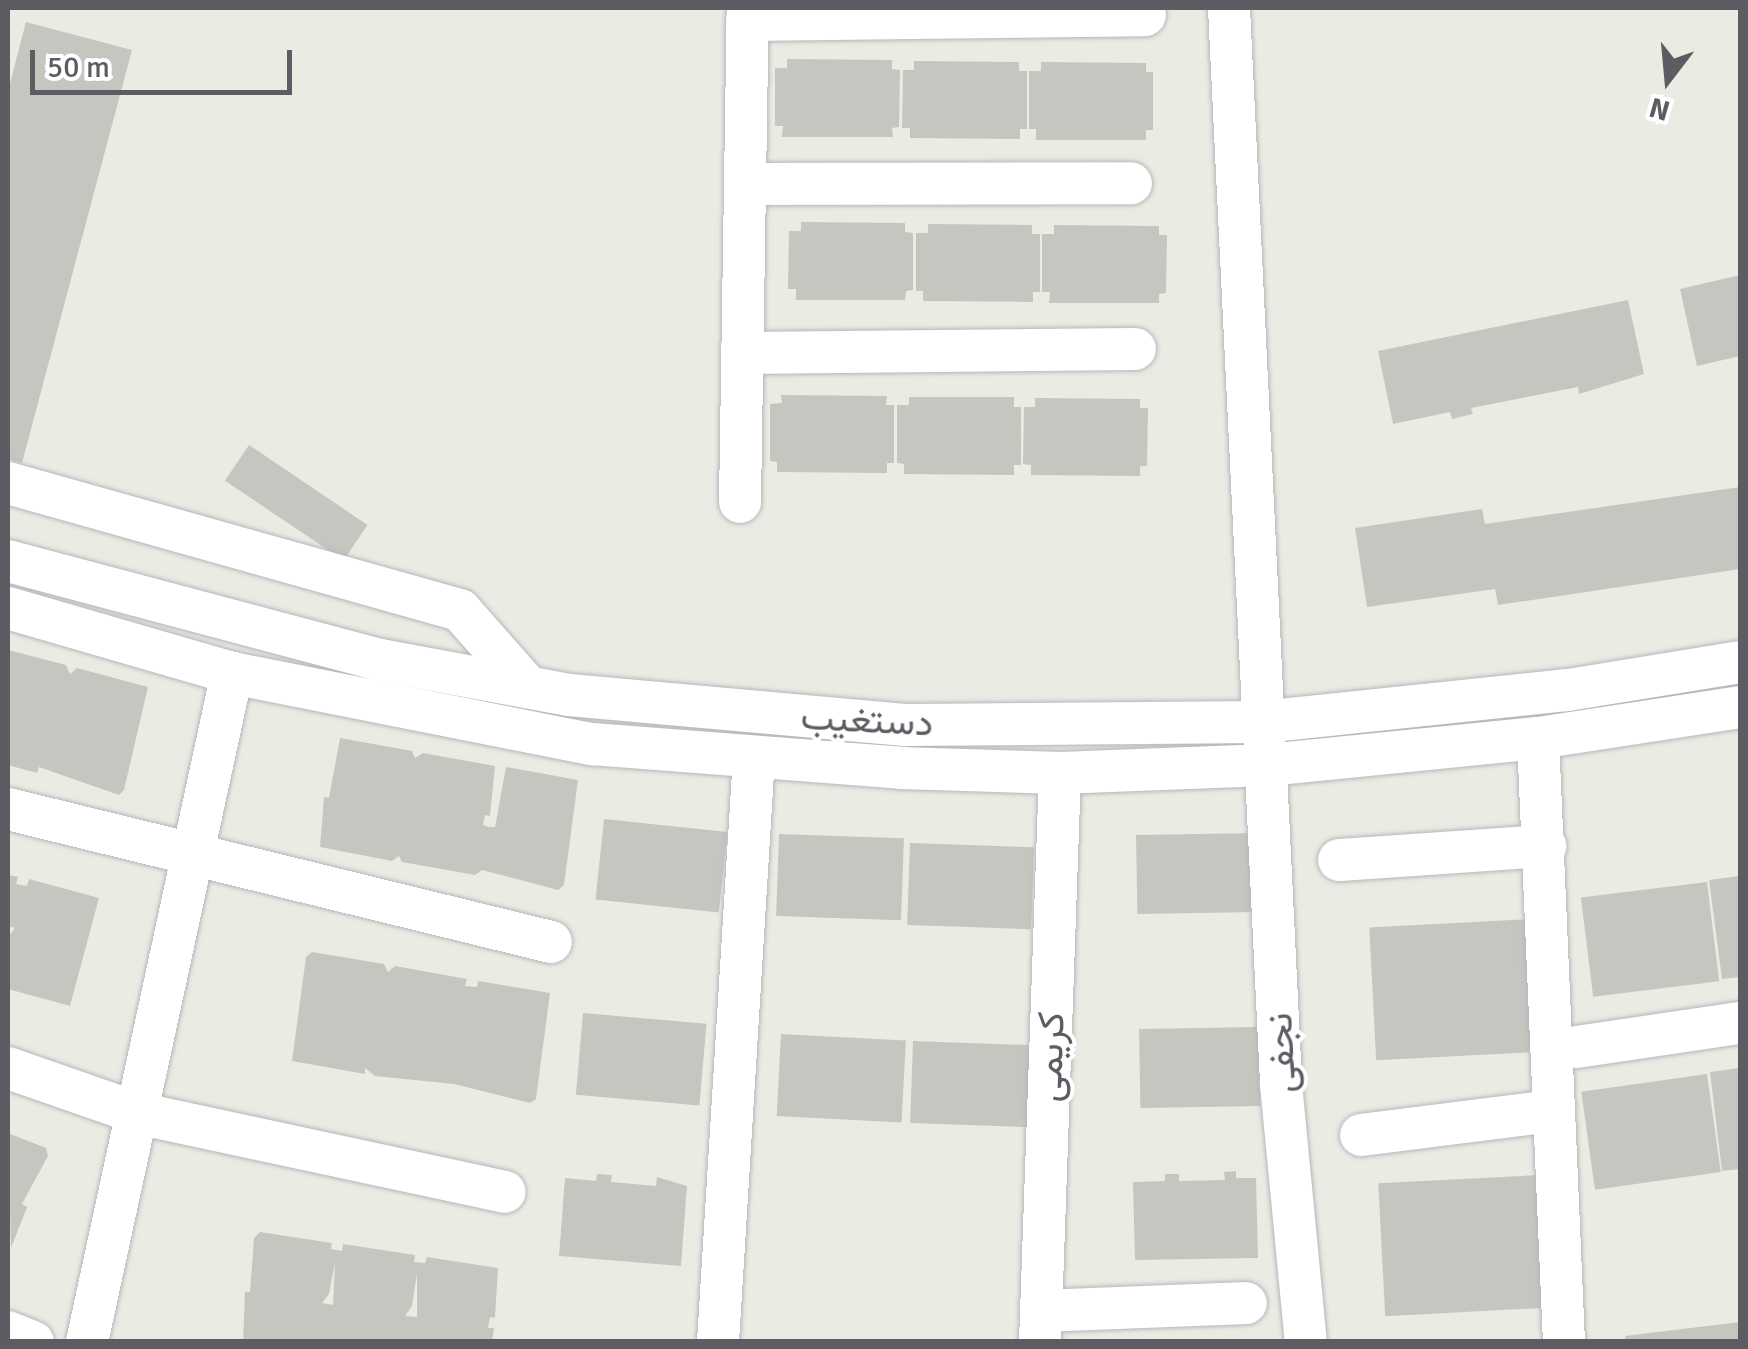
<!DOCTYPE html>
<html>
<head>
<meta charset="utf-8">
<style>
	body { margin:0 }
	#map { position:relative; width:1748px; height:1349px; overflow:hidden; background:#ecebe3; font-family:Signika,Vazirmatn,sans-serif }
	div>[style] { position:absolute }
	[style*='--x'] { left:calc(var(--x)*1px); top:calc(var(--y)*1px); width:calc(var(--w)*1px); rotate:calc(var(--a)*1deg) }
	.building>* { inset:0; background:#c7c5c0; transform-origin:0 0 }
	.roads { filter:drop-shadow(0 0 2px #b5b7bc) drop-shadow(0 0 2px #b5b7bc) }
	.minor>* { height:42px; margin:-21px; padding:0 21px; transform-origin:21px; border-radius:21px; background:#fff }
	span { translate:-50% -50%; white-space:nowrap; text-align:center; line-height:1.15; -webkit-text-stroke:8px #fff; paint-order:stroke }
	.street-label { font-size:38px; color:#5b5d62 }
	.frame { position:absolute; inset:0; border:10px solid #5b5d62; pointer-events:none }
	.north { position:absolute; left:1618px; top:30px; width:100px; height:100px; -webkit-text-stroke:8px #fff; paint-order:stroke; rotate:196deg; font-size:28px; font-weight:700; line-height:40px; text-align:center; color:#5b5d62 }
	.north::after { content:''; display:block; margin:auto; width:35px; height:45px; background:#5b5d62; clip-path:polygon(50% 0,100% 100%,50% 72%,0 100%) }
	.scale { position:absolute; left:30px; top:50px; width:262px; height:45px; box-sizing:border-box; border:5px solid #5b5d62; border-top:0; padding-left:12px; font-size:30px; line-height:35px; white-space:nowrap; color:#5b5d62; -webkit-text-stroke:8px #fff; paint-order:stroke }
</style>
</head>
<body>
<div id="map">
	<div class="building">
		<div style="clip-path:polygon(26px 22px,132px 50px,22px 463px,8px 459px,8px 91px)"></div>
		<div style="clip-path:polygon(787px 59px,892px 60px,892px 69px,900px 70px,899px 127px,892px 128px,893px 137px,782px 137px,783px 126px,775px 126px,775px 68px,787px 68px)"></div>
		<div style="clip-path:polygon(914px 61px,1019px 62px,1019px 71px,1027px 71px,1027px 129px,1020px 129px,1020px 139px,910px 138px,910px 128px,902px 128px,903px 70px,914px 70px)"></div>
		<div style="clip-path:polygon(1041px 62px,1146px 63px,1146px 72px,1153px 72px,1153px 130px,1146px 130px,1146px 140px,1036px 140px,1036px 129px,1029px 129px,1029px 71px,1041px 71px)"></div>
		<div style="clip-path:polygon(801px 222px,905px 223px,905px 232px,913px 233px,913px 290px,906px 291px,905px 300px,796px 300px,796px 289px,788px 289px,789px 231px,801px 231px)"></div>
		<div style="clip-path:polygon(928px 224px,1032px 225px,1032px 234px,1040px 234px,1040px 292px,1033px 292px,1033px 302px,923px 301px,923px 291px,916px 291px,916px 233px,928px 233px)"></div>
		<div style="clip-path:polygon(1054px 225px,1159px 226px,1159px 235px,1167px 235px,1166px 293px,1159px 294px,1159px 303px,1049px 303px,1050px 292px,1042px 292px,1042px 234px,1054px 234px)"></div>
		<div style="clip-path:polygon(1740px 275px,1740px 356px,1697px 366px,1680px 289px)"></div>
		<div style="clip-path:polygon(1628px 300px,1644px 374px,1579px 394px,1578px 387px,1471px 408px,1473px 414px,1452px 419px,1450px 412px,1393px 424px,1378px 351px)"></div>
		<div style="clip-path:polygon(781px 395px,887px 396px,886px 405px,894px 405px,894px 463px,887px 463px,887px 473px,777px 472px,777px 462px,770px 461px,770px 404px,782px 403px)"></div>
		<div style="clip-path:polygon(909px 397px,1014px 397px,1014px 407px,1021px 407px,1021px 465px,1014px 465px,1014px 475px,904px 474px,904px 464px,897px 463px,897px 405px,909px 405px)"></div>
		<div style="clip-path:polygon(1035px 398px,1140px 399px,1140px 408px,1148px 408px,1147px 466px,1140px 466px,1140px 476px,1031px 475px,1031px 465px,1023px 464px,1024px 407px,1035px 407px)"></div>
		<div style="left:249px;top:445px;width:143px;height:43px;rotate:34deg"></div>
		<div style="clip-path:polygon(1740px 487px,1740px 569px,1498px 605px,1495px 589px,1367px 607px,1355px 528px,1482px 509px,1485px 524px)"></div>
		<div style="clip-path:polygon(8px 650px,66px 665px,70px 674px,77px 668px,148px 687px,124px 790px,119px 795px,39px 767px,37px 773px,8px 765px)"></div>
		<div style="clip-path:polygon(340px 738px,412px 751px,415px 758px,423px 753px,495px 766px,490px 816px,485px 815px,483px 825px,489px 827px,495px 827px,506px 767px,578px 780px,564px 885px,558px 890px,482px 870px,475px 875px,402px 862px,399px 856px,392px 861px,320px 847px,324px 797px,329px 798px)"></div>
		<div style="left:604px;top:819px;width:124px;height:81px;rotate:6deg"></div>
		<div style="left:1257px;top:833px;width:79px;height:121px;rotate:89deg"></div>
		<div style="left:779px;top:834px;width:125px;height:82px;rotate:2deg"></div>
		<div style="left:910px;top:843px;width:124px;height:82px;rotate:2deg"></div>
		<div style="clip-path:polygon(8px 875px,18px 877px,16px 884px,27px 886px,29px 879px,99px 898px,70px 1006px,8px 989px,8px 937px,15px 928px,8px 926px)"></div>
		<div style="clip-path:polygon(1740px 876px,1740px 977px,1722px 979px,1709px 880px)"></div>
		<div style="left:1707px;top:882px;width:100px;height:127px;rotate:83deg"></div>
		<div style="left:1530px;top:919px;width:133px;height:161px;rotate:87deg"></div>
		<div style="clip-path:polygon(312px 952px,384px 964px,388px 972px,395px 966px,467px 979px,465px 986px,477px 987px,478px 981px,550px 993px,536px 1099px,530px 1103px,454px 1084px,375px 1076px,365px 1068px,365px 1074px,292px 1061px,306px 957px)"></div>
		<div style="left:583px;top:1013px;width:124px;height:82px;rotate:5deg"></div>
		<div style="left:1259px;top:1027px;width:79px;height:120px;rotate:89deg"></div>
		<div style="left:781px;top:1034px;width:125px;height:82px;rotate:3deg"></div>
		<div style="left:913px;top:1041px;width:125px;height:82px;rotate:2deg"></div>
		<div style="clip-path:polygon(1740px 1068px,1740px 1169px,1722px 1171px,1710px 1072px)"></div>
		<div style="left:1707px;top:1074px;width:99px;height:127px;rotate:82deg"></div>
		<div style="clip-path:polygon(8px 1133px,46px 1148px,48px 1156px,22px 1204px,27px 1207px,11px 1248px)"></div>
		<div style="clip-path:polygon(1236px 1171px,1236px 1178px,1256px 1178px,1258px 1258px,1135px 1260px,1133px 1182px,1165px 1181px,1165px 1174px,1179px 1174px,1179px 1181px,1225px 1180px,1224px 1172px)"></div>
		<div style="clip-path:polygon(597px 1174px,612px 1175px,611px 1182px,656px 1186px,657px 1177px,687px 1186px,681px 1266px,559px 1256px,565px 1178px,596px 1181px)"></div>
		<div style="left:1538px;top:1175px;width:133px;height:160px;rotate:87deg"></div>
		<div style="clip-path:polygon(evenodd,260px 1232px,332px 1243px,331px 1249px,342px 1251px,343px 1244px,415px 1255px,414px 1262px,425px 1263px,427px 1257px,498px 1268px,495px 1318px,490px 1317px,488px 1328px,494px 1328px,492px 1342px,243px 1342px,245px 1292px,250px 1292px,254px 1238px,260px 1232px,335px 1262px,333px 1305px,322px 1303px,329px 1294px,335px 1262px,260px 1232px,417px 1274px,417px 1317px,405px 1316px,412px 1306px,417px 1274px)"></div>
		<div style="clip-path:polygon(1740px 1322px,1740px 1342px,1626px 1342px,1625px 1336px)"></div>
	</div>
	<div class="roads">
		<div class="minor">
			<div style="--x:1229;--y:8;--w:1077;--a:87.23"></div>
			<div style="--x:1281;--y:1084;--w:259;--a:84.5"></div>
			<div style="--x:747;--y:20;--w:398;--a:-0.7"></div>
			<div style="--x:745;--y:184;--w:386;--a:-0.1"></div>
			<div style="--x:742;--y:353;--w:393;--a:-0.6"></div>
			<div style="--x:8;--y:483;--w:470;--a:15.7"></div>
			<div style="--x:460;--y:610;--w:101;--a:48.6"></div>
			<div style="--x:740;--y:502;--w:494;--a:-89.1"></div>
			<div style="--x:8;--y:561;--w:385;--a:14.9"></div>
			<div style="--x:380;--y:660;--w:192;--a:10.5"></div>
			<div style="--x:569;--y:695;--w:340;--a:5.1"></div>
			<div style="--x:908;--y:725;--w:354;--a:-0.5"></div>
			<div style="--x:1262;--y:722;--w:308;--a:-6"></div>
			<div style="--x:1568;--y:690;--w:174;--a:-9.2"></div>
			<div style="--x:8;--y:608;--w:233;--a:16.2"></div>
			<div style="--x:232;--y:673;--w:367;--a:11.2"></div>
			<div style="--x:592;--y:744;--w:310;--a:4.4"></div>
			<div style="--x:901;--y:768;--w:159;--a:1.8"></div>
			<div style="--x:1060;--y:773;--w:207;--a:-2.2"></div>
			<div style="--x:1267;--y:765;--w:272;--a:-5.7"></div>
			<div style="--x:1538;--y:738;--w:204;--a:-8.7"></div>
			<div style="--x:1538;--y:738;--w:605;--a:87.54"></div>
			<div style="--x:8;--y:809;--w:559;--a:13.76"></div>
			<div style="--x:1339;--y:860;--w:207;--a:-3.9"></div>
			<div style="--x:1577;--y:1047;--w:165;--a:-8.4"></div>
			<div style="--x:8;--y:1068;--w:137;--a:19.2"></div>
			<div style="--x:137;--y:1113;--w:376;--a:12.1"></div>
			<div style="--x:1361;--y:1135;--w:192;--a:-7.2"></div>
			<div style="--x:1041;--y:1311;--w:205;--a:-2.2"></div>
			<div style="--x:8;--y:1332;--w:27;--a:22"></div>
			<div style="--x:87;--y:1342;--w:685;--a:-77.77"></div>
			<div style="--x:718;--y:1342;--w:586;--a:-86.48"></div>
			<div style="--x:1040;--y:1342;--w:569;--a:-87.99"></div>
		</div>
	</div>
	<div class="street-label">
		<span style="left:867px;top:720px;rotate:3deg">دستغیب</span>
		<span style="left:1281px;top:1053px;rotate:-93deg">نجفی</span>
		<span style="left:1050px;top:1057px;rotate:-88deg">کریمی</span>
	</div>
	<div class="frame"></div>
	<div class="north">N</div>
	<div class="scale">50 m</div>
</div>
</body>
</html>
